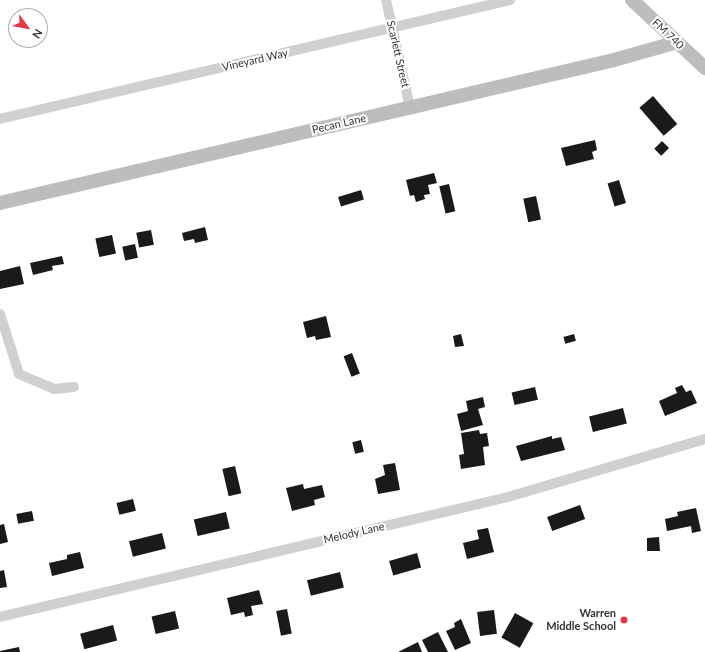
<!DOCTYPE html>
<html>
<head>
<meta charset="utf-8">
<style>
	body { margin:0 }
	#map { position:relative; width:705px; height:652px; overflow:hidden; background:#fff; font-family:Lato,sans-serif }
	div>[style] { position:absolute }
	[style*='--x'] { left:calc(var(--x)*1px); top:calc(var(--y)*1px); width:calc(var(--w)*1px); rotate:calc(var(--a)*1deg) }
	.building>* { inset:0; background:#1a1a1a; transform-origin:0 0 }
	.street>* { height:10px; margin:-5px; padding:0 5px; transform-origin:5px; border-radius:5px; background:#d0d0d0 }
	.secondary>* { height:14px; margin:-7px; padding:0 7px; transform-origin:7px; border-radius:7px; background:#bdbdbd }
	.dots>* { width:11px; height:11px; translate:-50% -50%; box-sizing:border-box; border:2px solid #fff; border-radius:50% }
	span { translate:-50% -50%; white-space:nowrap; text-align:center; line-height:1.15; -webkit-text-stroke:4px #fff; paint-order:stroke }
	.street-label { font-size:11px; color:#333 }
	.poi-label { font-size:11px; color:#333; font-weight:700 }
	.right { translate:-100% -50%; text-align:right }
	.north { position:absolute; left:8px; top:8px; width:40px; height:40px; box-sizing:border-box; background:#fff; border:1px solid #adadad; border-radius:50%; rotate:122deg; font-size:11px; font-weight:700; line-height:16px; text-align:center; color:#333 }
	.north::after { content:''; display:block; margin:auto; width:14px; height:18px; background:#e63946; clip-path:polygon(50% 0,100% 100%,50% 72%,0 100%) }
</style>
</head>
<body>
<div id="map">
	<div class="building">
		<div style="left:653px;top:96px;width:37px;height:18px;rotate:49deg"></div>
		<div style="clip-path:polygon(595px 140px,597px 150px,592px 152px,594px 159px,566px 166px,561px 148px)"></div>
		<div style="left:662px;top:141px;width:10px;height:11px;rotate:45deg"></div>
		<div style="clip-path:polygon(434px 173px,437px 183px,428px 185px,430px 194px,424px 195px,425px 199px,416px 202px,414px 195px,410px 196px,406px 180px)"></div>
		<div style="left:619px;top:180px;width:24px;height:12px;rotate:73deg"></div>
		<div style="left:449px;top:184px;width:28px;height:10px;rotate:77deg"></div>
		<div style="left:361px;top:190px;width:10px;height:24px;rotate:73deg"></div>
		<div style="left:536px;top:196px;width:24px;height:13px;rotate:78deg"></div>
		<div style="clip-path:polygon(205px 227px,208px 240px,195px 243px,194px 239px,184px 241px,182px 233px)"></div>
		<div style="left:151px;top:230px;width:15px;height:15px;rotate:79deg"></div>
		<div style="left:112px;top:235px;width:19px;height:17px;rotate:78deg"></div>
		<div style="left:135px;top:244px;width:14px;height:13px;rotate:78deg"></div>
		<div style="clip-path:polygon(62px 256px,64px 264px,52px 266px,53px 270px,33px 275px,30px 263px)"></div>
		<div style="clip-path:polygon(20px 266px,24px 284px,0 289px,0 271px)"></div>
		<div style="clip-path:polygon(326px 316px,331px 337px,316px 340px,315px 336px,307px 338px,303px 322px)"></div>
		<div style="clip-path:polygon(461px 334px,464px 346px,455px 347px,453px 336px)"></div>
		<div style="left:574px;top:334px;width:7px;height:11px;rotate:74deg"></div>
		<div style="left:352px;top:353px;width:22px;height:9px;rotate:69deg"></div>
		<div style="clip-path:polygon(682px 385px,686px 392px,691px 390px,697px 403px,665px 416px,659px 401px,677px 393px,675px 388px)"></div>
		<div style="left:535px;top:387px;width:13px;height:24px;rotate:77deg"></div>
		<div style="clip-path:polygon(483px 397px,485px 407px,478px 409px,483px 425px,461px 431px,457px 414px,468px 411px,466px 401px)"></div>
		<div style="left:623px;top:408px;width:16px;height:35px;rotate:76deg"></div>
		<div style="clip-path:polygon(479px 430px,480px 434px,487px 433px,489px 446px,483px 447px,485px 465px,461px 469px,459px 455px,464px 454px,461px 433px)"></div>
		<div style="clip-path:polygon(552px 436px,552px 439px,561px 437px,565px 450px,521px 461px,516px 446px)"></div>
		<div style="left:361px;top:440px;width:12px;height:9px;rotate:76deg"></div>
		<div style="clip-path:polygon(395px 463px,400px 490px,378px 494px,375px 479px,385px 475px,383px 465px)"></div>
		<div style="left:235px;top:466px;width:28px;height:13px;rotate:77deg"></div>
		<div style="clip-path:polygon(303px 484px,304px 489px,322px 485px,325px 497px,314px 500px,315px 505px,292px 511px,286px 488px)"></div>
		<div style="left:133px;top:499px;width:12px;height:17px;rotate:76deg"></div>
		<div style="left:580px;top:505px;width:15px;height:35px;rotate:70deg"></div>
		<div style="clip-path:polygon(696px 508px,701px 531px,692px 533px,691px 526px,667px 531px,665px 519px,678px 516px,677px 512px)"></div>
		<div style="left:32px;top:511px;width:10px;height:16px;rotate:79deg"></div>
		<div style="left:226px;top:512px;width:17px;height:33px;rotate:77deg"></div>
		<div style="clip-path:polygon(4px 524px,8px 542px,0 544px,0 525px)"></div>
		<div style="clip-path:polygon(488px 528px,494px 552px,467px 559px,463px 543px,479px 539px,477px 530px)"></div>
		<div style="left:162px;top:533px;width:16px;height:34px;rotate:76deg"></div>
		<div style="clip-path:polygon(659px 537px,660px 551px,647px 551px,647px 538px)"></div>
		<div style="clip-path:polygon(80px 552px,84px 568px,52px 576px,49px 563px,67px 559px,67px 555px)"></div>
		<div style="left:417px;top:553px;width:15px;height:29px;rotate:74deg"></div>
		<div style="clip-path:polygon(4px 570px,7px 587px,0 588px,0 571px)"></div>
		<div style="left:340px;top:572px;width:16px;height:34px;rotate:76deg"></div>
		<div style="clip-path:polygon(259px 590px,263px 604px,251px 606px,253px 615px,245px 617px,244px 612px,231px 615px,227px 598px)"></div>
		<div style="left:287px;top:609px;width:25px;height:11px;rotate:79deg"></div>
		<div style="left:494px;top:610px;width:24px;height:17px;rotate:83deg"></div>
		<div style="left:175px;top:611px;width:18px;height:24px;rotate:77deg"></div>
		<div style="left:515px;top:613px;width:21px;height:28px;rotate:29deg"></div>
		<div style="clip-path:polygon(461px 619px,471px 643px,455px 650px,446px 631px,455px 627px,454px 623px)"></div>
		<div style="left:113px;top:625px;width:16px;height:34px;rotate:75deg"></div>
		<div style="clip-path:polygon(438px 632px,448px 652px,428px 652px,422px 640px)"></div>
		<div style="clip-path:polygon(418px 642px,422px 652px,398px 652px)"></div>
		<div style="clip-path:polygon(19px 647px,20px 652px,0 652px,0 651px)"></div>
	</div>
	<div class="street">
		<div style="--x:386;--y:0;--w:110;--a:77.4"></div>
		<div style="--x:0;--y:119;--w:524;--a:-13.13"></div>
		<div style="--x:0;--y:314;--w:63;--a:72.4"></div>
		<div style="--x:19;--y:374;--w:38;--a:23"></div>
		<div style="--x:54;--y:389;--w:20;--a:-6"></div>
		<div style="--x:0;--y:617;--w:522;--a:-13.29"></div>
		<div style="--x:508;--y:497;--w:205;--a:-16.4"></div>
	</div>
	<div class="secondary">
		<div style="--x:632;--y:0;--w:100;--a:43"></div>
		<div style="--x:0;--y:203;--w:630;--a:-13.11"></div>
		<div style="--x:614;--y:60;--w:66;--a:-15.9"></div>
	</div>
	<div class="dots">
		<div style="left:624px;top:620px;background:#e63946"></div>
	</div>
	<div class="street-label">
		<span style="left:668px;top:34px;rotate:43deg">FM 740</span>
		<span style="left:398px;top:54px;rotate:77deg">Scarlett Street</span>
		<span style="left:255px;top:60px;rotate:-13deg">Vineyard Way</span>
		<span style="left:339px;top:124px;rotate:-13deg">Pecan Lane</span>
		<span style="left:354px;top:533px;rotate:-13deg">Melody Lane</span>
	</div>
	<div class="poi-label">
		<span class="right" style="left:616px;top:620px">Warren<br>Middle School</span>
	</div>
	<div class="north">N</div>
</div>
</body>
</html>
